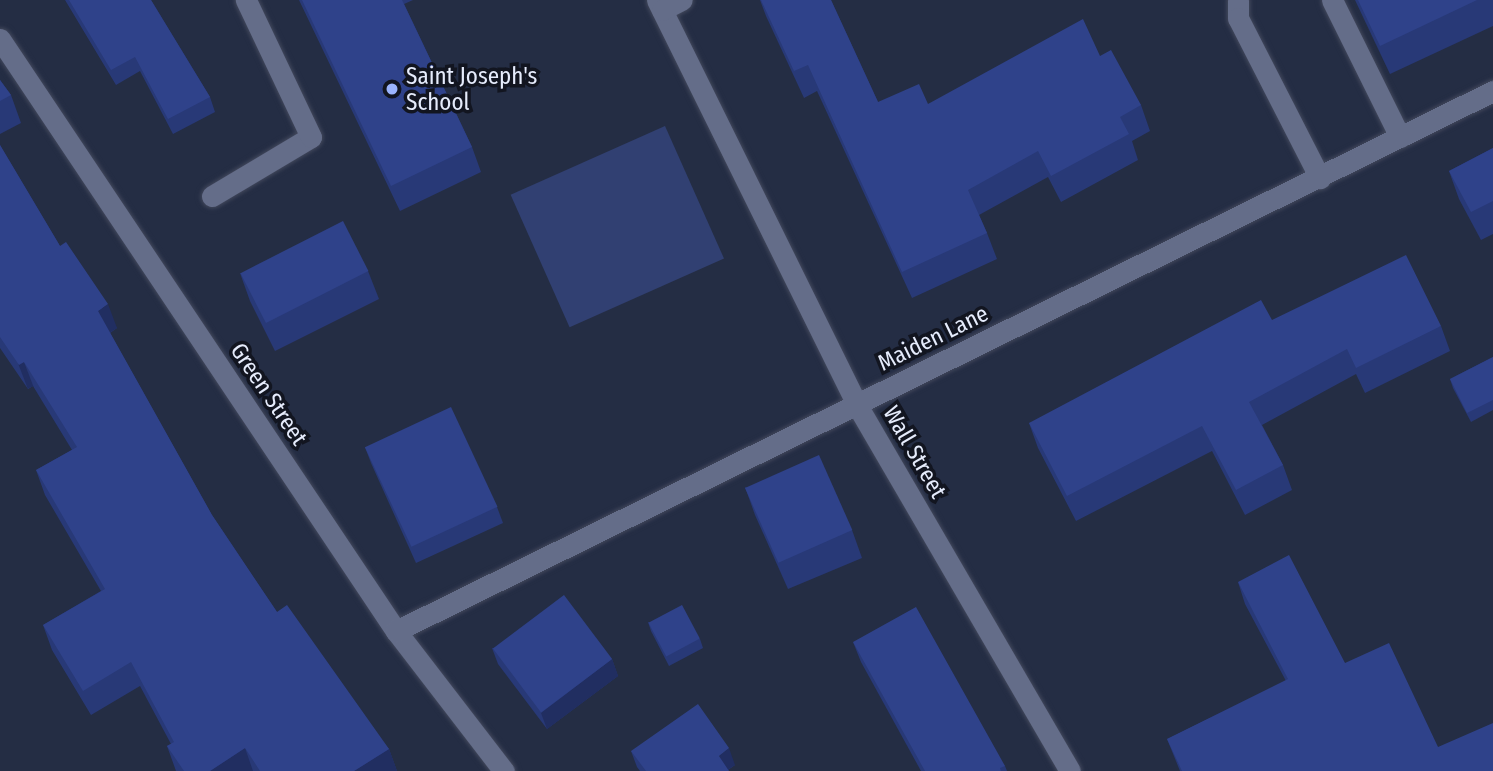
<!DOCTYPE html>
<html>
<head>
<meta charset="utf-8">
<style>
	body { margin:0 }
	#map { position:relative; width:1493px; height:771px; overflow:hidden; background:#242d44; font-family:"Fira Sans Condensed",sans-serif }
	div>[style] { position:absolute }
	[style*='--x'] { left:calc(var(--x)*1px); top:calc(var(--y)*1px); width:calc(var(--w)*1px); rotate:calc(var(--a)*1deg) }
	.green>* { inset:0; background:#314072; transform-origin:0 0 }
	.roads { filter:drop-shadow(0 0 2px #42485c) drop-shadow(0 0 2px #42485c) }
	.minor>* { height:21px; margin:-10.5px; padding:0 10.5px; transform-origin:10.5px; border-radius:10.5px; background:#646d89 }
	.wall>* { inset:0; background:#283977 }
	.shaded-wall>* { inset:0; background:#212e61; transform-origin:0 0 }
	.building>* { inset:0; background:#2f428a; transform-origin:0 0 }
	.dots>* { width:19px; height:19px; translate:-50% -50%; box-sizing:border-box; border:4px solid #121520; border-radius:50% }
	span { translate:-50% -50%; white-space:nowrap; text-align:center; line-height:1.15; -webkit-text-stroke:7px #121520; paint-order:stroke }
	.poi-label { font-size:23px; color:#e6ecfc }
	.left { translate:0 -50%; text-align:left }
	.street-label { font-size:23px; color:#e6ecfc }
</style>
</head>
<body>
<div id="map">
	<div class="green">
		<div style="left:665px;top:126px;width:145px;height:169px;rotate:66deg"></div>
	</div>
	<div class="roads">
		<div class="minor">
			<div style="--x:657;--y:0;--w:452;--a:63.7"></div>
			<div style="--x:857;--y:405;--w:423;--a:59.8"></div>
			<div style="--x:1238;--y:0;--w:18;--a:90"></div>
			<div style="--x:1238;--y:18;--w:180;--a:62.9"></div>
			<div style="--x:1332;--y:0;--w:153;--a:63.6"></div>
			<div style="--x:662;--y:10;--w:22;--a:-27"></div>
			<div style="--x:0;--y:39;--w:712;--a:56.22"></div>
			<div style="--x:396;--y:631;--w:177;--a:52.4"></div>
			<div style="--x:212;--y:196;--w:115;--a:-30.8"></div>
			<div style="--x:311;--y:137;--w:152;--a:-115.4"></div>
			<div style="--x:396;--y:631;--w:1223;--a:-26.21"></div>
		</div>
	</div>
	<div class="wall">
		<div style="clip-path:polygon(65px 0,151px 0,210px 97px,215px 112px,173px 134px,140px 71px,116px 85px)"></div>
		<div style="clip-path:polygon(299px 0,413px 0,404px 4px,472px 147px,481px 172px,400px 211px)"></div>
		<div style="clip-path:polygon(760px 0,831px 0,878px 102px,928px 104px,1100px 56px,1141px 105px,1150px 131px,1132px 141px,1138px 160px,1061px 202px,1048px 177px,979px 215px,987px 233px,997px 259px,912px 298px,817px 91px,804px 98px,766px 16px)"></div>
		<div style="clip-path:polygon(1355px 0,1493px 0,1493px 26px,1390px 74px)"></div>
		<div style="clip-path:polygon(0 80px,11px 95px,21px 123px,0 134px)"></div>
		<div style="clip-path:polygon(0 145px,60px 246px,117px 328px,110px 333px,212px 515px,277px 612px,389px 749px,397px 771px,176px 771px,167px 746px,171px 744px,140px 686px,91px 715px,52px 650px,43px 625px,101px 591px,45px 495px,36px 470px,72px 450px,33px 386px,28px 389px,0 348px)"></div>
		<div style="clip-path:polygon(1493px 148px,1493px 234px,1481px 240px,1459px 199px,1449px 171px)"></div>
		<div style="clip-path:polygon(368px 271px,379px 299px,275px 351px,250px 301px,240px 273px)"></div>
		<div style="clip-path:polygon(1441px 326px,1450px 351px,1365px 393px,1356px 374px,1262px 425px,1283px 465px,1292px 490px,1245px 515px,1212px 451px,1076px 521px,1038px 448px,1029px 423px)"></div>
		<div style="clip-path:polygon(1493px 357px,1493px 410px,1471px 422px,1453px 388px,1450px 379px)"></div>
		<div style="clip-path:polygon(365px 447px,497px 507px,503px 523px,416px 563px,371px 463px)"></div>
		<div style="clip-path:polygon(745px 487px,852px 530px,862px 558px,788px 589px,755px 515px)"></div>
		<div style="clip-path:polygon(1238px 582px,1345px 663px,1438px 747px,1493px 771px,1180px 771px,1167px 739px,1286px 681px,1245px 604px)"></div>
		<div style="clip-path:polygon(648px 622px,700px 639px,703px 648px,669px 666px,651px 631px)"></div>
		<div style="clip-path:polygon(853px 642px,1005px 766px,1007px 771px,921px 771px,861px 662px)"></div>
		<div style="clip-path:polygon(492px 648px,612px 659px,618px 676px,547px 729px,498px 664px)"></div>
		<div style="clip-path:polygon(631px 751px,735px 765px,728px 770px,729px 771px,640px 771px,637px 767px)"></div>
	</div>
	<div class="shaded-wall">
		<div style="clip-path:polygon(108px 304px,117px 328px,106px 335px,98px 311px)"></div>
		<div style="left:24px;top:362px;width:26px;height:6px;rotate:69deg"></div>
		<div style="clip-path:polygon(612px 659px,618px 676px,547px 729px,541px 713px)"></div>
		<div style="clip-path:polygon(245px 748px,253px 771px,210px 771px)"></div>
		<div style="clip-path:polygon(729px 748px,735px 765px,726px 771px,719px 756px)"></div>
		<div style="clip-path:polygon(389px 749px,397px 771px,354px 771px)"></div>
	</div>
	<div class="building">
		<div style="clip-path:polygon(69px 0,151px 0,210px 97px,168px 119px,135px 57px,111px 70px)"></div>
		<div style="clip-path:polygon(302px 0,402px 0,472px 147px,391px 186px)"></div>
		<div style="clip-path:polygon(761px 0,831px 0,878px 102px,919px 84px,928px 104px,1083px 19px,1100px 56px,1111px 50px,1141px 105px,1120px 117px,1129px 134px,1051px 176px,1038px 151px,968px 190px,987px 233px,902px 272px,808px 65px,794px 71px)"></div>
		<div style="clip-path:polygon(1358px 0,1477px 0,1380px 46px)"></div>
		<div style="clip-path:polygon(0 80px,11px 95px,0 101px)"></div>
		<div style="clip-path:polygon(0 145px,60px 246px,66px 242px,108px 304px,98px 311px,212px 515px,277px 612px,287px 605px,389px 749px,354px 771px,260px 771px,245px 748px,210px 771px,184px 771px,167px 746px,174px 742px,131px 662px,83px 691px,43px 625px,105px 589px,36px 470px,77px 447px,24px 362px,19px 365px,0 337px)"></div>
		<div style="clip-path:polygon(1493px 148px,1493px 201px,1471px 212px,1449px 171px)"></div>
		<div style="left:343px;top:221px;width:56px;height:115px;rotate:63deg"></div>
		<div style="clip-path:polygon(1406px 255px,1441px 326px,1356px 368px,1347px 349px,1249px 402px,1283px 465px,1236px 490px,1202px 426px,1067px 496px,1029px 423px,1261px 300px,1272px 320px)"></div>
		<div style="clip-path:polygon(1493px 357px,1493px 400px,1467px 413px,1450px 379px)"></div>
		<div style="left:451px;top:407px;width:110px;height:95px;rotate:65deg"></div>
		<div style="left:819px;top:455px;width:82px;height:81px;rotate:66deg"></div>
		<div style="clip-path:polygon(1289px 555px,1345px 663px,1389px 643px,1438px 747px,1493px 723px,1493px 771px,1182px 771px,1167px 739px,1288px 679px,1238px 582px)"></div>
		<div style="left:564px;top:595px;width:80px;height:89px;rotate:53deg"></div>
		<div style="left:682px;top:605px;width:38px;height:38px;rotate:62deg"></div>
		<div style="clip-path:polygon(916px 607px,1005px 766px,1000px 768px,1001px 771px,925px 771px,853px 642px)"></div>
		<div style="clip-path:polygon(698px 704px,729px 748px,719px 756px,729px 771px,646px 771px,631px 751px)"></div>
	</div>
	<div class="dots">
		<div style="left:392px;top:89px;background:#9bb4fd"></div>
	</div>
	<div class="poi-label">
		<span class="left" style="left:406px;top:89px">Saint Joseph's<br>School</span>
	</div>
	<div class="street-label">
		<span style="left:933px;top:338px;rotate:-26deg">Maiden Lane</span>
		<span style="left:269px;top:394px;rotate:56deg">Green Street</span>
		<span style="left:915px;top:452px;rotate:60deg">Wall Street</span>
	</div>
</div>
</body>
</html>
